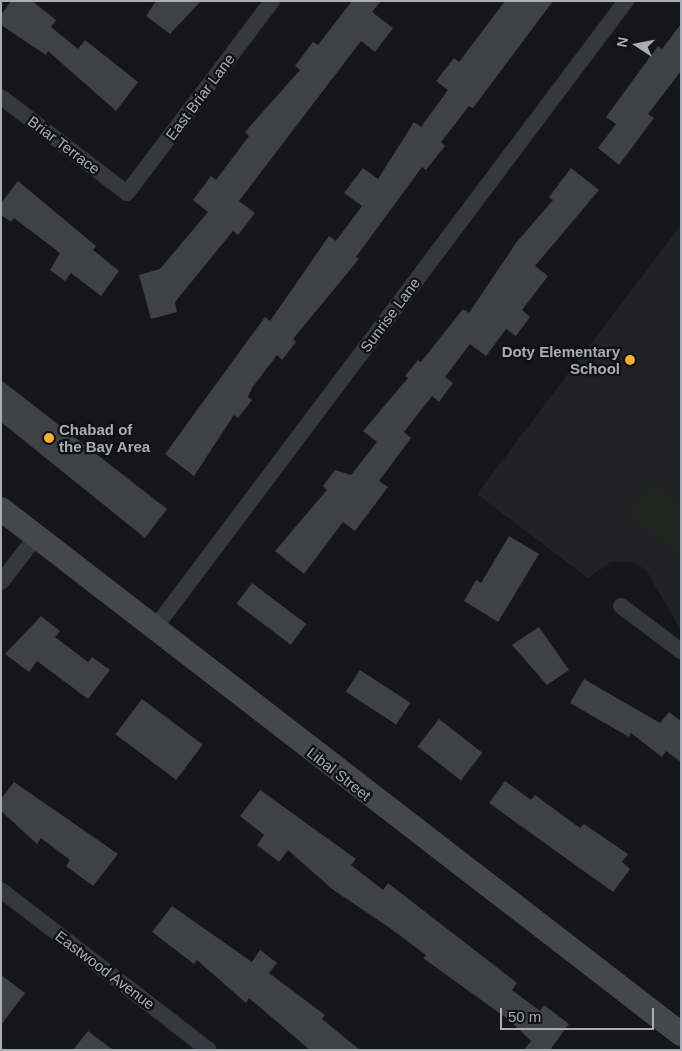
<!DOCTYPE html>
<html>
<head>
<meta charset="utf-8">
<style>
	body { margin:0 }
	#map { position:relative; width:682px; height:1051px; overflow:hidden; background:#161618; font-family:Arial,sans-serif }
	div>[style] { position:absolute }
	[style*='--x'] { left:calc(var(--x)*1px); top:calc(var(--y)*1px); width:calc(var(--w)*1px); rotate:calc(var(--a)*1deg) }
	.built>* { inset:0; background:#222225 }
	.green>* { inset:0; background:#1e261f }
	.building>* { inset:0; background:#404145; transform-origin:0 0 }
	.street>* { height:16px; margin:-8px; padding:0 8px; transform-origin:8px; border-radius:8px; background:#37383d }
	.secondary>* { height:24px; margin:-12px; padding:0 12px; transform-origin:12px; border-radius:12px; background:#45474d }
	.dots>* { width:14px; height:14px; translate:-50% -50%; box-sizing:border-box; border:2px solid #111113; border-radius:50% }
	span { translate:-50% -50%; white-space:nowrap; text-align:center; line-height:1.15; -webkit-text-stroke:4.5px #111113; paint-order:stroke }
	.street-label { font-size:15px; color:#a8adb8 }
	.poi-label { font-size:15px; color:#a8adb8; font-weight:700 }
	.right { translate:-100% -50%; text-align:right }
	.left { translate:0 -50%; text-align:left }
	.frame { position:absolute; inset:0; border:2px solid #a8adb8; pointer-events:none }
	.north { position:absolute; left:612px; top:20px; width:50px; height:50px; -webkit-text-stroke:4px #111113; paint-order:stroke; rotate:281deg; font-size:14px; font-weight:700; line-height:20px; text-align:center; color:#a8adb8 }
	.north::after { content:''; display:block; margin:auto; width:18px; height:22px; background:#a8adb8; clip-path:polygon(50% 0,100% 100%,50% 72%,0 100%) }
	.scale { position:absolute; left:500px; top:1008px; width:154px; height:22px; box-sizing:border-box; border:2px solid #a8adb8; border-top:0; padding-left:6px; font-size:15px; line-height:18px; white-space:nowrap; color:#a8adb8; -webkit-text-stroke:4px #111113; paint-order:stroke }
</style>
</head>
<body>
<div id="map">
	<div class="built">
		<div style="clip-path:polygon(681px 225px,681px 630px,646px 570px,631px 562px,611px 562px,588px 578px,477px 494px)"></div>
	</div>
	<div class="green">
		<div style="clip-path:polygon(652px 484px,681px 506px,681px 554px,629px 514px)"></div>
	</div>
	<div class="building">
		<div style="clip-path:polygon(11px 1px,32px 1px,56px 20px,51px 27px,78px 49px,85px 40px,138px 82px,116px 111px,48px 51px,46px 55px,1px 25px,1px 15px)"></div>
		<div style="clip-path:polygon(156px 1px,201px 1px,170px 34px,146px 16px)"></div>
		<div style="clip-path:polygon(352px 1px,381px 1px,372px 12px,393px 28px,375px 52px,361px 41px,239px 201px,255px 213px,238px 235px,233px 231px,175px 302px,177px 312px,151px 319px,139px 275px,160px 269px,208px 212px,193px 200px,211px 176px,216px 180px,249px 136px,245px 132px,300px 70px,295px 66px,313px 42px,318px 45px)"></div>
		<div style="clip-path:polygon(505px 1px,553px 1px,473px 108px,469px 106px,441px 142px,445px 146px,426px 170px,422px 167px,356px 257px,359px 259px,293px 339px,296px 342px,282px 360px,277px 355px,252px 388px,248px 397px,252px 400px,238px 418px,234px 415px,194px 476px,165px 454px,265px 317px,270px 321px,329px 236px,336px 241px,362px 206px,344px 193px,363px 168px,378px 179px,414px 122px,421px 127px,448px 90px,436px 81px,454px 58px,459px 62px)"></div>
		<div style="clip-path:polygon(681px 24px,681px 71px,648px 114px,654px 118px,619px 165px,598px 148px,616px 124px,606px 117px,658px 46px,662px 49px)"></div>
		<div style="clip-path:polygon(571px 168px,599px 190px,535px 266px,548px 276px,522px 310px,530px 317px,516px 336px,506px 329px,486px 356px,470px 344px,445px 377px,453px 383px,439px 402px,432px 396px,404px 432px,411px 438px,379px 481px,388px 487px,355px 531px,343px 522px,304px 574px,275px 551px,327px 490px,323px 486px,335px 470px,351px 475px,377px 442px,363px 431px,408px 378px,405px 376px,418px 360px,421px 362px,463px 309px,469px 313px,516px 243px,553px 200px,549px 197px)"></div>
		<div style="clip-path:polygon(18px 181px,96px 246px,93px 250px,119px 271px,101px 296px,71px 273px,65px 281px,50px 270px,60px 253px,14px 218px,11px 222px,1px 215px,1px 203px)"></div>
		<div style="clip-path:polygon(1px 380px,167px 509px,145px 538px,1px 422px)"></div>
		<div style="clip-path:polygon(509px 536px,539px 554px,498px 622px,464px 601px,476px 580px,481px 583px)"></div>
		<div style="left:252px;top:583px;width:68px;height:26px;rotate:37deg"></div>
		<div style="clip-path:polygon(41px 616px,60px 631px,55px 637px,88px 662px,92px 657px,110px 670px,88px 699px,37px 661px,29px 672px,5px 654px)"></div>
		<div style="clip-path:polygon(539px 627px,569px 670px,547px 685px,512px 645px)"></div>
		<div style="left:360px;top:670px;width:60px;height:26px;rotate:33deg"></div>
		<div style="clip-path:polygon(584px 679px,660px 723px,669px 712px,681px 721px,681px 762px,666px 751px,662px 757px,631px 733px,629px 737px,570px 703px)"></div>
		<div style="left:142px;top:699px;width:76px;height:44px;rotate:37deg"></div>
		<div style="left:439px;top:719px;width:55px;height:35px;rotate:38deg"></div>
		<div style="clip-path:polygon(505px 781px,531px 800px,535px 795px,580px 828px,584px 824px,628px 854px,622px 862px,630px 869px,613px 892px,489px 803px)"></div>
		<div style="clip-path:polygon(14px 782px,118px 854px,93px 886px,66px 866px,70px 860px,41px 838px,37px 844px,1px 811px,1px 799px)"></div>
		<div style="clip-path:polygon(260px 790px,356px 859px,351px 865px,383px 890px,388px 883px,517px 983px,512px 990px,540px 1011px,544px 1005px,569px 1024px,550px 1050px,524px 1050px,531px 1041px,509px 1020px,423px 958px,426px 955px,390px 928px,332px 889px,288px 850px,279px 862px,257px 845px,264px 835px,240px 816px)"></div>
		<div style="clip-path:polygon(172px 906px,252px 962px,260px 950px,277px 963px,269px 973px,325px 1015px,322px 1019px,360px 1050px,310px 1050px,249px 998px,246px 1003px,197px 960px,194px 964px,152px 932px)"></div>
		<div style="clip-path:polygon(1px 975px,25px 993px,1px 1025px)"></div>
		<div style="clip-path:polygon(88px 1031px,113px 1050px,73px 1050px)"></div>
	</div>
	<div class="street">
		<div style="--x:1;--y:97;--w:158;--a:37.3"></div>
		<div style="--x:127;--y:193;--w:241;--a:-52.9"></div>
		<div style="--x:1;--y:582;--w:57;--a:-52.1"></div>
		<div style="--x:621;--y:606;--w:75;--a:36.9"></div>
		<div style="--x:154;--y:629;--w:786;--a:-53.07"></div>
		<div style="--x:1;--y:890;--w:262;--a:37.6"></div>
	</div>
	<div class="secondary">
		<div style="--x:1;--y:509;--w:859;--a:37.67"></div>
	</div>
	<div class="dots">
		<div style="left:630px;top:360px;background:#f2b134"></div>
		<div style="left:49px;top:438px;background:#f2b134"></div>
	</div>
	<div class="street-label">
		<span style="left:200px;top:97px;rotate:-53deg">East Briar Lane</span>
		<span style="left:64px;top:145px;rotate:37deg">Briar Terrace</span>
		<span style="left:390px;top:315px;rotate:-53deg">Sunrise Lane</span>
		<span style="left:339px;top:774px;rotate:38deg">Libal Street</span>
		<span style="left:105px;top:970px;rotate:37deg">Eastwood Avenue</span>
	</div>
	<div class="poi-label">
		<span class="right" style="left:620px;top:360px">Doty Elementary<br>School</span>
		<span class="left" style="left:59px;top:438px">Chabad of<br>the Bay Area</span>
	</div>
	<div class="frame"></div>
	<div class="north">N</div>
	<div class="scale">50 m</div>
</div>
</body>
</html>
